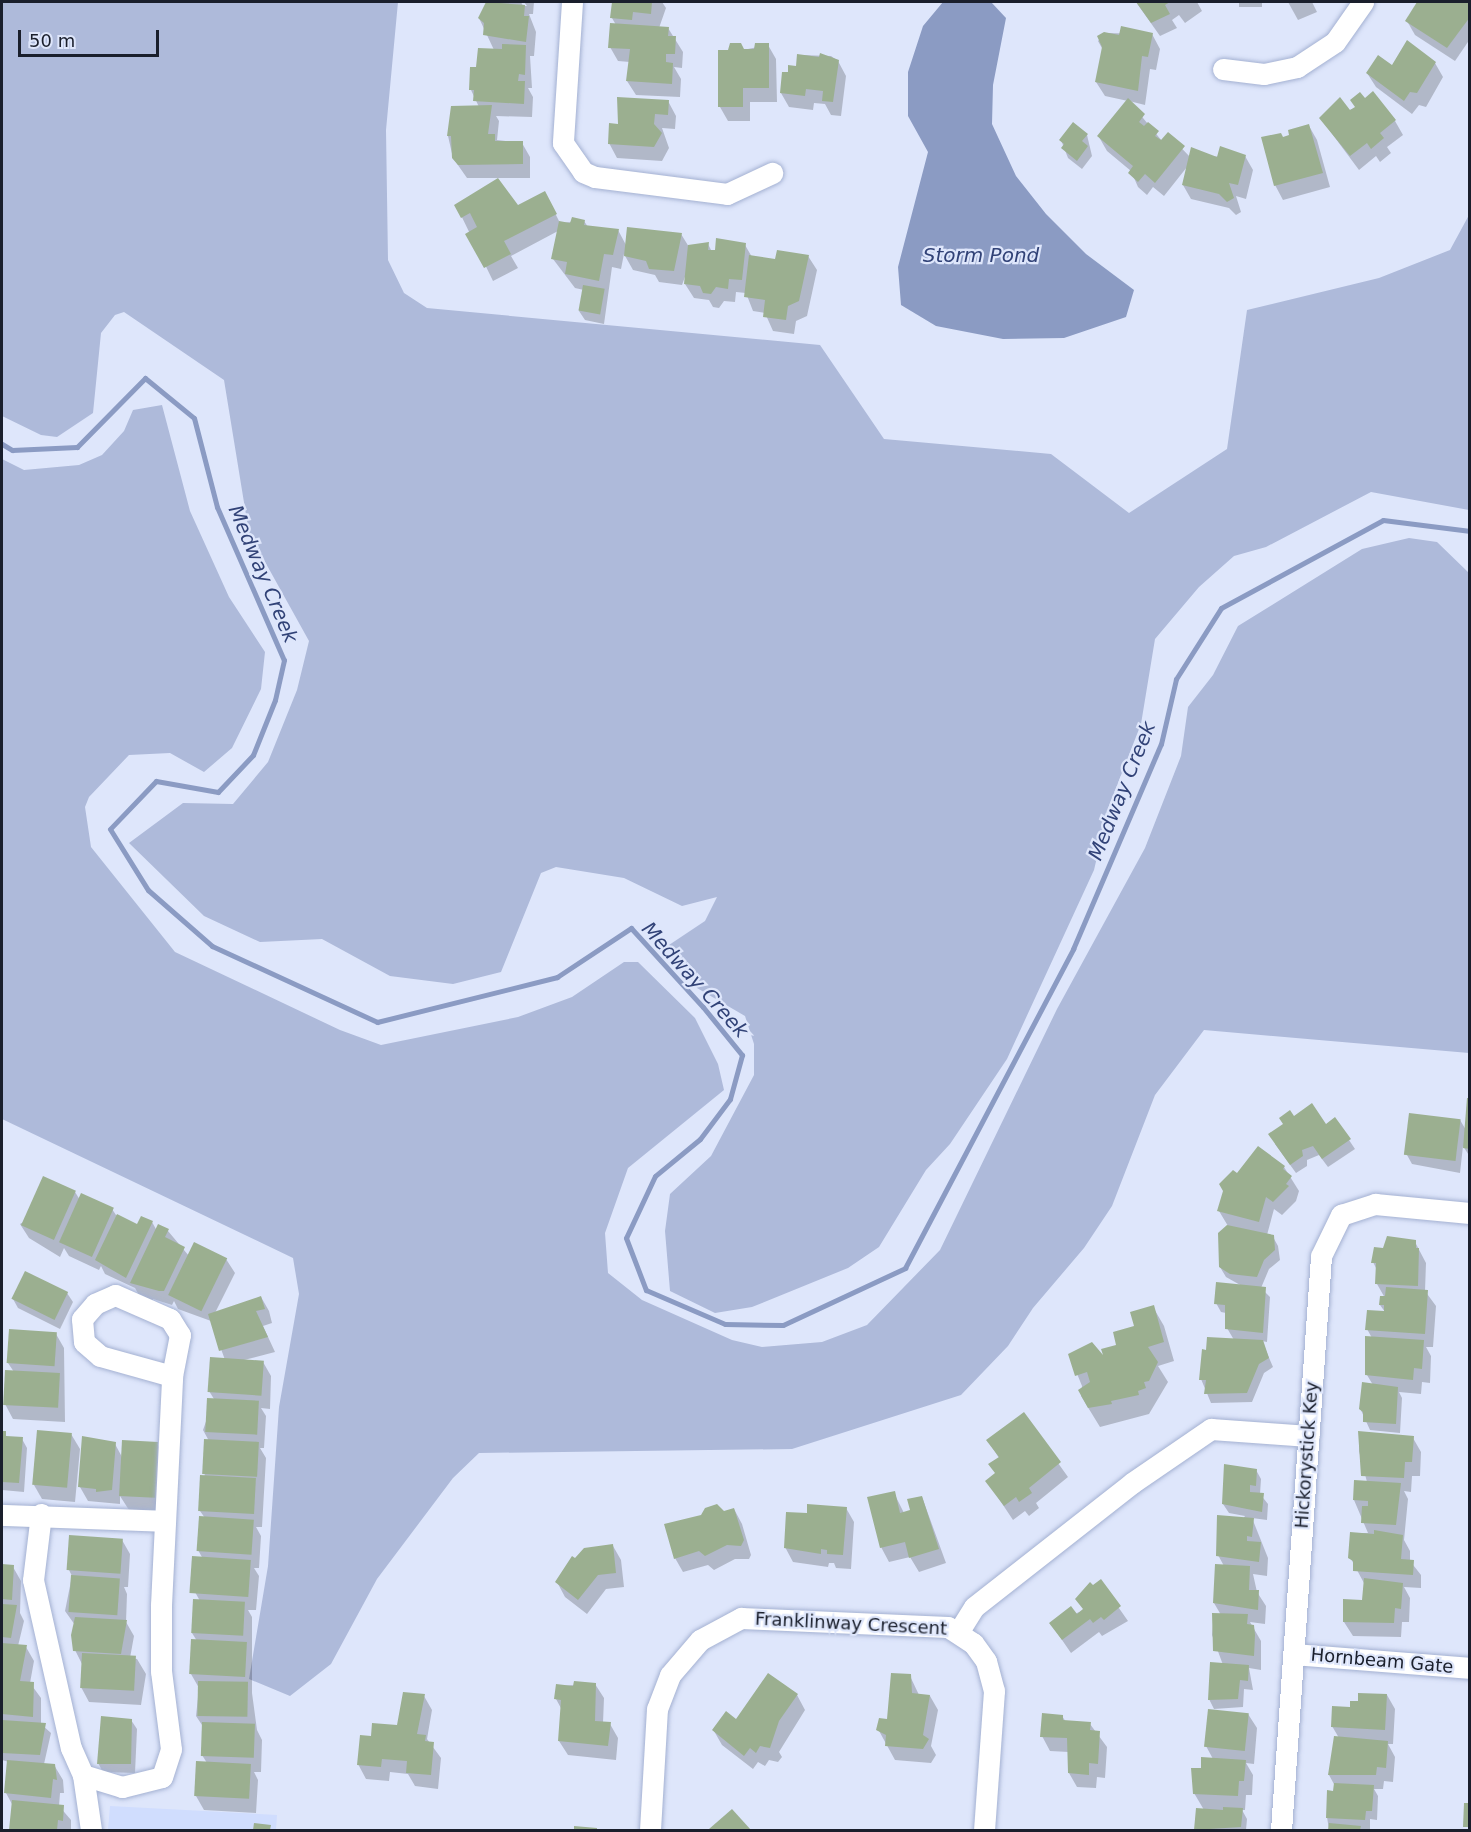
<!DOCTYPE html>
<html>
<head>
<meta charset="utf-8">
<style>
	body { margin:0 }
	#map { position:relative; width:1471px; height:1832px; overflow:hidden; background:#dee6fb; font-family:"DejaVu Sans",sans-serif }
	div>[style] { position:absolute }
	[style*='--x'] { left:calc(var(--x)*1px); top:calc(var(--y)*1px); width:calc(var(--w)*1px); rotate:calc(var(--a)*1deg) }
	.built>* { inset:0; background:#d0ddfe }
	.green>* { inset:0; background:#aebada }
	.water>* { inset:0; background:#8b9bc3 }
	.shadow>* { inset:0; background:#0003; transform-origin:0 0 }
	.stream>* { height:5px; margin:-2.5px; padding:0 2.5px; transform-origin:2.5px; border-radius:2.5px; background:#8b9bc3 }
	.building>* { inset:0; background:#9baf90; transform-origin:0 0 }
	.roads { filter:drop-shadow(0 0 2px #a4b1d2) drop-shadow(0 0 2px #a4b1d2) }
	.minor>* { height:21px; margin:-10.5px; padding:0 10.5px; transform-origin:10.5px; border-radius:10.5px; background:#fff }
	span { translate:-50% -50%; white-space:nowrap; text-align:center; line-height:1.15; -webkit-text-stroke:4.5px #dee6fb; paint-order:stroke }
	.street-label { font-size:18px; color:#1a1f2c }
	.water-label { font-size:20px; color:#314277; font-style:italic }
	.frame { position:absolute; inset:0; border:3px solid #1a1f2c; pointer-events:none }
	.scale { position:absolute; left:18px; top:30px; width:141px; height:27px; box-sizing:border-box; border:3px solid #1a1f2c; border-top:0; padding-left:8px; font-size:18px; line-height:21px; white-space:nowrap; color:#1a1f2c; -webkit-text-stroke:4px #dee6fb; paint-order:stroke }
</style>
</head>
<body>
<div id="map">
	<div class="built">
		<div style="clip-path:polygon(110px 1806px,277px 1815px,276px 1830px,108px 1830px)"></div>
	</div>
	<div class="green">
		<div style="clip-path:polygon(2px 2px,398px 2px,386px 130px,388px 260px,404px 293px,427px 308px,820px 345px,884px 439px,1051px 454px,1129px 513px,1227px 449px,1247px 310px,1379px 278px,1450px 250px,1469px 215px,1469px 510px,1371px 492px,1266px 547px,1234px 556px,1199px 587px,1155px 639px,1141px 724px,1109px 806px,1094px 870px,1007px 1059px,950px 1144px,926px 1170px,879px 1247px,848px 1268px,752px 1307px,715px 1313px,670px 1291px,665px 1231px,670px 1194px,711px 1156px,754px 1075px,754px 1044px,745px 1016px,697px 988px,669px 945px,705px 921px,717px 897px,682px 906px,624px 878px,556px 867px,541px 873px,501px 972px,453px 984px,390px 976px,322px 939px,260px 942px,204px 916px,129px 843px,183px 803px,233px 804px,268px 762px,297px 690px,309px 641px,249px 533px,224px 380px,124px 312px,115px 315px,101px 333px,93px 413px,57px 437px,41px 435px,2px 416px)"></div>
		<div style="clip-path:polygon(162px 405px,190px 511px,229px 597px,265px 652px,261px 689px,232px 748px,204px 772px,170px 753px,129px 755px,89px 797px,85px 807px,91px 847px,175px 952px,340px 1030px,381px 1045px,518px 1017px,572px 997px,624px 962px,638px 962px,695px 1018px,718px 1064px,724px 1090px,628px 1168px,605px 1233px,608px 1273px,642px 1300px,732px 1340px,762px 1347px,822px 1342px,867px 1325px,940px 1250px,1057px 1009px,1145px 848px,1181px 756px,1188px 707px,1213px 675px,1238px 626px,1362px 549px,1409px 538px,1437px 542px,1469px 573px,1469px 1053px,1204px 1030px,1155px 1095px,1112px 1206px,1084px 1248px,1033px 1308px,1008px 1346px,961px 1395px,792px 1449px,479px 1453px,453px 1478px,377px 1579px,331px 1664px,290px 1696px,249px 1679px,268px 1566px,279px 1407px,299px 1294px,293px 1258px,2px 1119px,2px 459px,24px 470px,79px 465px,102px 455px,124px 431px,133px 410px)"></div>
	</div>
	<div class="water">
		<div style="clip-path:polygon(943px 2px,991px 2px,1006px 18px,993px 85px,992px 124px,1016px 176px,1046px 214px,1086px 254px,1134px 290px,1126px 317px,1064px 338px,1003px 339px,936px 326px,901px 305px,898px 267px,928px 152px,908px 116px,908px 72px,923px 26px)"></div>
	</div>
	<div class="shadow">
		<div style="clip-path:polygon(487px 2px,521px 2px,523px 6px,527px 6px,524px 2px,534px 2px,533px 14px,529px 14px,536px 32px,534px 56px,530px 56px,532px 88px,528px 88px,533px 97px,532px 117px,496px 116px,499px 121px,497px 140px,522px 143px,530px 157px,530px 178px,467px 178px,453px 158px,448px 136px,479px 107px,471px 90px,478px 69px,494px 50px,479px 18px,487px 10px)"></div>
		<div style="clip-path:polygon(613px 2px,662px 2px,666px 8px,659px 28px,668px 28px,683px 52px,682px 68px,674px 67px,681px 79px,680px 97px,636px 95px,627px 81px,630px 62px,618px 61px,610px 47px,616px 25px,612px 18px)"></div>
		<div style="clip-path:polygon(1136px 2px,1197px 2px,1202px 11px,1185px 23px,1179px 15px,1172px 20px,1177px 28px,1160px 36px)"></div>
		<div style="left:1239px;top:2px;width:23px;height:5px"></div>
		<div style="clip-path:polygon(1288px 2px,1312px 2px,1317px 12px,1298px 20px)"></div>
		<div style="clip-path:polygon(1423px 2px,1470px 3px,1470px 39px,1455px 61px,1415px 35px,1407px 21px)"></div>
		<div style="clip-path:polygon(1105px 33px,1152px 34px,1160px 49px,1156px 70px,1150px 69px,1145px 105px,1129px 101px,1162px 141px,1168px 134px,1190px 157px,1245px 156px,1253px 170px,1246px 199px,1236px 196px,1241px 212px,1236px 215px,1229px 208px,1191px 199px,1183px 185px,1187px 167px,1164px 196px,1153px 187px,1147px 195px,1138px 187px,1131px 171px,1107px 151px,1099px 137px,1128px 101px,1105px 96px,1096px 82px,1103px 50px,1098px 41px)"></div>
		<div style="clip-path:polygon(768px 45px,776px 59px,777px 102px,750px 102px,750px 121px,728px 121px,720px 107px,743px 50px)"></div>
		<div style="clip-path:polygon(799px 55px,831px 56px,838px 61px,846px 76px,841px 116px,831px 115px,825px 104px,814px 103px,813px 110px,789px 107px,781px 93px,789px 74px,797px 67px)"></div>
		<div style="clip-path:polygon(1435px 63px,1443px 77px,1426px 107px,1419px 105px,1412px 114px,1376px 87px,1367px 73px)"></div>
		<div style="clip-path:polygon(668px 101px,676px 116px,675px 129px,662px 128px,669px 148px,662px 161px,617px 158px,609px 143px,620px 125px)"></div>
		<div style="clip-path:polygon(1356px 108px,1395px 121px,1403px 135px,1387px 147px,1391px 153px,1380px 162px,1376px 156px,1359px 170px,1321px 119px)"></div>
		<div style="clip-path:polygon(1309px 126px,1317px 140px,1330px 187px,1283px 200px,1275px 185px,1291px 136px)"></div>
		<div style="clip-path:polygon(1087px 135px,1092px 156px,1082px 169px,1068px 158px,1061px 140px)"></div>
		<div style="clip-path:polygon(456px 205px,552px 207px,560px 223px,584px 221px,588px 227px,618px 230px,626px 245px,681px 234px,689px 247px,708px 244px,712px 252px,745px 245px,752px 257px,776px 260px,808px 256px,817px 270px,807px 316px,796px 321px,794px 334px,773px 331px,765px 313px,753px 311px,746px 293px,736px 292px,735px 302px,724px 301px,719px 308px,713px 307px,709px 300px,694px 298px,685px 284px,686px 274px,682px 285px,659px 282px,655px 275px,633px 270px,624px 254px,621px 269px,612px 267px,604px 324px,585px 320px,579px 311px,584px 290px,575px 288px,553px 259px,558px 231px,511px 256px,518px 268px,493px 281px)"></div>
		<div style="clip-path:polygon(1470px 1100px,1470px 1157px,1463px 1146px,1460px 1173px,1412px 1164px,1407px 1155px,1460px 1120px,1466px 1130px)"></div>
		<div style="clip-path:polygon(1294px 1118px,1326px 1126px,1349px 1140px,1355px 1149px,1328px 1167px,1319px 1155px,1307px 1160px,1307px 1166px,1296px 1173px,1275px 1144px)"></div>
		<div style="clip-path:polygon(1284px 1167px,1299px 1191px,1296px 1201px,1282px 1215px,1274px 1209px,1267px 1235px,1273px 1237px,1278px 1246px,1280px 1260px,1269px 1269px,1261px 1288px,1270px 1297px,1267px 1342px,1262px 1341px,1273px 1367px,1264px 1373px,1252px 1402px,1211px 1403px,1201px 1379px,1208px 1351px,1234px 1340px,1227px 1328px,1226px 1313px,1221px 1312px,1216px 1303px,1242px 1286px,1226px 1277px,1220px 1267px,1228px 1226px,1219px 1211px,1238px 1175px)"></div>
		<div style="clip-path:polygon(75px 1192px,80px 1200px,112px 1209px,116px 1215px,138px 1226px,152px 1222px,157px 1231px,168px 1231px,189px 1256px,226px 1259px,235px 1273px,215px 1313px,261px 1297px,269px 1311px,272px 1323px,263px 1326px,275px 1352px,244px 1360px,263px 1362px,271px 1376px,270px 1409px,261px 1408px,266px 1416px,264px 1448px,260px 1448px,266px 1458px,262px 1527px,256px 1527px,261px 1536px,259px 1568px,254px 1568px,259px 1576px,256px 1610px,248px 1610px,252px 1617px,252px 1693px,257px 1730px,262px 1740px,261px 1772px,254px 1772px,258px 1780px,256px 1813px,204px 1810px,196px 1796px,207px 1763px,202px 1755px,204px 1728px,196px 1716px,199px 1688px,191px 1674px,197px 1641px,192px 1633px,200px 1601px,195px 1592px,203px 1559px,198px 1550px,205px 1518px,200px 1511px,209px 1441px,203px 1430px,214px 1399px,209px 1391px,225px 1360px,211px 1321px,178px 1309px,174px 1301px,172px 1305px,153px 1299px,152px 1302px,140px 1297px,135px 1288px,105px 1274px,101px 1266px,99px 1270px,69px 1256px,64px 1248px,60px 1257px,29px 1238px,20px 1224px)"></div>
		<div style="clip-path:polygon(1415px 1242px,1426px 1263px,1425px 1291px,1436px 1306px,1433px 1347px,1426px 1347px,1431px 1356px,1430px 1383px,1422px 1382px,1421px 1394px,1399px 1392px,1402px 1398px,1400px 1433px,1370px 1430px,1360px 1408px,1373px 1385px,1367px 1375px,1372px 1338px,1367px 1329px,1385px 1312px,1380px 1305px,1385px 1298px,1377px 1284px,1377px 1270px,1373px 1262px,1384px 1249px)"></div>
		<div style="clip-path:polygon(67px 1293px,73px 1302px,60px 1329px,18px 1308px,13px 1299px)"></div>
		<div style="clip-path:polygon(1153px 1307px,1164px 1326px,1174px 1361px,1158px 1366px,1168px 1382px,1149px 1414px,1100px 1427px,1081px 1396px,1082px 1386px,1069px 1354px,1106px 1362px)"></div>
		<div style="clip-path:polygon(56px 1334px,64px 1348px,65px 1422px,13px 1419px,5px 1404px,14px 1372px,8px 1363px)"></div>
		<div style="clip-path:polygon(1023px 1414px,1068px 1477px,1036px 1503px,1039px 1508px,1029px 1516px,1025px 1511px,1013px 1520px,987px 1481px,996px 1474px,999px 1458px,988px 1441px)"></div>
		<div style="clip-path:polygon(2px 1432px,8px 1438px,22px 1439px,27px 1448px,24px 1492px,2px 1490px)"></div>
		<div style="clip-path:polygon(1360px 1433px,1413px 1438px,1421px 1452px,1420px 1476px,1412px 1476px,1411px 1492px,1404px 1491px,1408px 1499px,1404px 1540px,1410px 1551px,1410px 1561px,1421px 1575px,1421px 1588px,1404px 1587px,1410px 1598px,1409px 1622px,1402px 1622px,1401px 1637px,1353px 1636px,1344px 1622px,1364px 1602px,1365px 1585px,1350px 1557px,1351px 1533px,1368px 1533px,1354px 1500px,1367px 1482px,1359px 1451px)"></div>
		<div style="clip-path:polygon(71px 1434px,80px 1449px,75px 1502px,42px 1499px,34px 1485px)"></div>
		<div style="clip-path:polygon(115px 1444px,122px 1457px,157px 1444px,166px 1458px,161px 1512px,129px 1510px,120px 1496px,120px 1504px,88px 1501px,80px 1487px)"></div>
		<div style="clip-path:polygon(1256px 1470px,1261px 1479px,1260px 1494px,1268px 1504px,1267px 1520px,1252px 1518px,1268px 1558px,1267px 1576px,1253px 1574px,1257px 1592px,1266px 1606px,1265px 1624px,1250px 1622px,1261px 1641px,1261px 1670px,1249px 1668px,1253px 1690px,1244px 1689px,1243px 1707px,1214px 1709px,1209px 1699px,1223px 1665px,1212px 1635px,1214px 1615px,1221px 1615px,1214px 1603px,1224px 1566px,1218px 1555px,1245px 1516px,1229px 1513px,1223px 1504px)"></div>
		<div style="clip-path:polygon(894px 1493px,904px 1513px,912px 1511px,922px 1497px,946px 1563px,919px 1572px,910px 1557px,889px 1562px,881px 1547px)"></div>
		<div style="clip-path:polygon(846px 1508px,854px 1522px,851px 1569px,836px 1568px,834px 1563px,829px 1563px,828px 1567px,793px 1562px,785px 1547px,808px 1515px)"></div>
		<div style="clip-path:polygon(734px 1509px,742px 1524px,751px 1555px,749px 1559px,735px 1559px,714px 1570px,708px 1565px,683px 1572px,675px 1558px,723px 1513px)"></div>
		<div style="clip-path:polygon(122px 1540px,130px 1554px,128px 1587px,124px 1587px,127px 1594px,126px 1622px,134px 1636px,130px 1658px,137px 1659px,146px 1674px,141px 1705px,89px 1702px,81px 1687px,82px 1664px,75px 1650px,75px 1625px,65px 1611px,72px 1576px,69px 1570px)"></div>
		<div style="clip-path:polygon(613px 1546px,621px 1560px,624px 1587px,606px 1589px,587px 1614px,565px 1597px,557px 1582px,576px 1560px)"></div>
		<div style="clip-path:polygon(2px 1566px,13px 1567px,21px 1581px,20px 1613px,24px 1621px,18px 1646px,26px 1647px,34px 1661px,30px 1683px,41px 1698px,41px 1724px,51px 1733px,44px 1764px,54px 1765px,63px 1780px,64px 1793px,60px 1793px,59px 1806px,71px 1820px,71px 1830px,11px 1830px,13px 1806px,6px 1793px,9px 1762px,2px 1760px)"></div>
		<div style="clip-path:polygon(1100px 1581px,1128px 1621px,1102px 1636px,1099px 1632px,1071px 1653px,1051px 1624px,1084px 1610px,1092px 1588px)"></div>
		<div style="clip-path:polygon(910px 1676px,919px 1695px,930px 1696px,938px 1710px,931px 1746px,936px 1755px,931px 1763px,895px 1760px,878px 1729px,888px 1720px)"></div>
		<div style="clip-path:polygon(595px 1684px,604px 1698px,603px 1723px,610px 1724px,618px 1738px,616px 1760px,568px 1755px,559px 1741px,562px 1710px,556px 1699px,557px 1686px)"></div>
		<div style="clip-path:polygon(797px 1695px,805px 1710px,779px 1752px,782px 1757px,778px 1762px,769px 1760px,765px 1766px,758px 1762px,753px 1769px,722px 1745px,714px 1731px)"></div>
		<div style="clip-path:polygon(1387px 1695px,1395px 1709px,1393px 1744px,1388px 1744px,1395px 1757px,1393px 1782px,1384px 1781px,1383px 1789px,1374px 1789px,1378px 1796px,1377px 1820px,1370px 1819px,1370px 1829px,1329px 1830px,1327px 1817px,1335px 1786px,1329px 1775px,1339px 1738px,1332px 1726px,1359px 1703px)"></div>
		<div style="clip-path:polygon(424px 1696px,432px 1710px,427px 1739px,441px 1758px,438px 1789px,415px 1786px,408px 1774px,390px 1772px,389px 1781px,366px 1779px,358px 1764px,372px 1738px,398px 1727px)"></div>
		<div style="clip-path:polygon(1248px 1714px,1257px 1728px,1254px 1764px,1246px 1763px,1253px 1775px,1252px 1795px,1246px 1795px,1245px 1810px,1242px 1810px,1247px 1819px,1246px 1830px,1196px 1830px,1197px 1810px,1204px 1810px,1194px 1793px,1202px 1770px,1213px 1759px,1206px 1746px)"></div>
		<div style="clip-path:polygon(1062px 1716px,1066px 1722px,1090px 1724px,1107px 1747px,1105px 1778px,1097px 1777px,1096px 1788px,1077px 1787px,1069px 1773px,1069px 1752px,1050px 1751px,1042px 1736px)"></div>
		<div style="clip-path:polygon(131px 1720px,137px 1729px,135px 1773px,103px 1772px,98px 1763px)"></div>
		<div style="clip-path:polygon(732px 1811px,749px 1830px,711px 1830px)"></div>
	</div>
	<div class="stream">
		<div style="--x:2;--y:444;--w:12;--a:31"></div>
		<div style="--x:12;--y:450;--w:65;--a:-2.6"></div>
		<div style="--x:77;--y:447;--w:97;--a:-45.4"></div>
		<div style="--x:145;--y:378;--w:63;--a:39.2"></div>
		<div style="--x:194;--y:418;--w:92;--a:75.5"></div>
		<div style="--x:217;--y:507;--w:167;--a:66.4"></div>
		<div style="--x:284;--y:660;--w:41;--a:102.7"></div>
		<div style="--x:275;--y:700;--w:59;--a:111.8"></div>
		<div style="--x:253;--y:755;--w:51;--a:133.4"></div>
		<div style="--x:218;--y:792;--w:63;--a:-169.9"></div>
		<div style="--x:156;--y:781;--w:66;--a:133.8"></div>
		<div style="--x:110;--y:829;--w:72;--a:58.1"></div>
		<div style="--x:148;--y:890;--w:85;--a:41.2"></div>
		<div style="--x:212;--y:946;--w:182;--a:24.7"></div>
		<div style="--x:377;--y:1022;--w:186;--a:-14"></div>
		<div style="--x:557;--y:977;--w:89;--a:-33.5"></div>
		<div style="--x:631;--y:928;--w:107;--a:47.7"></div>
		<div style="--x:703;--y:1007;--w:62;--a:50.9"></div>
		<div style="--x:742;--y:1055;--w:46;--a:105.3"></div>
		<div style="--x:730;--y:1099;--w:50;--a:126.9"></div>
		<div style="--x:700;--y:1139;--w:58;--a:140.6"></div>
		<div style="--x:655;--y:1176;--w:68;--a:115.1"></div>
		<div style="--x:626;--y:1238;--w:56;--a:69"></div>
		<div style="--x:646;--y:1290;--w:86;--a:23.3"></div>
		<div style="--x:725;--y:1324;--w:58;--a:1"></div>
		<div style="--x:783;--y:1325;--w:135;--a:-25"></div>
		<div style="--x:905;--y:1268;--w:361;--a:-62.2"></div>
		<div style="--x:1073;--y:949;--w:223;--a:-66.8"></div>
		<div style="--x:1161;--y:744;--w:67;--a:-77"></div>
		<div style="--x:1176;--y:679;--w:84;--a:-57.6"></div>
		<div style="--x:1221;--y:608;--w:184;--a:-28.5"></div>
		<div style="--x:1383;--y:520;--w:88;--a:7.2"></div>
	</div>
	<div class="building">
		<div style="clip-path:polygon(486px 2px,525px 5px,524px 16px,529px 16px,526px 42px,483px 35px,484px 23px,478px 18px)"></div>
		<div style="clip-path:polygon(612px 2px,652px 2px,651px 14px,633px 12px,632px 20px,610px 18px)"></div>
		<div style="clip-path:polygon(1136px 2px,1170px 2px,1165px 5px,1170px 14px,1151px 23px)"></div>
		<div style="clip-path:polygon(1417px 2px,1470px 2px,1470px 17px,1447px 48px,1405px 21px)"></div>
		<div style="clip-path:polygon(610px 23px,669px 27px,668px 36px,676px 36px,675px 54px,666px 54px,666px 62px,673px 63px,672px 84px,626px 81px,630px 49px,608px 48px)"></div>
		<div style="clip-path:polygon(1121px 26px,1153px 33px,1148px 57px,1142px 56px,1138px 91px,1095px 82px,1102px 47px,1097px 36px,1104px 32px,1119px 35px)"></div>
		<div style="clip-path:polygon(1407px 40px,1436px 62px,1417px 93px,1410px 92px,1404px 101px,1366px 73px,1378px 55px,1392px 65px)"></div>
		<div style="clip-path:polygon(730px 43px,741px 43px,744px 49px,754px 49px,755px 43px,769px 43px,769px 88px,743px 88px,743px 107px,718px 107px,718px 50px,728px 50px)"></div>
		<div style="clip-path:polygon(502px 44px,526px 45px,525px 75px,519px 74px,518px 81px,525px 81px,524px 104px,473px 101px,474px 90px,469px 90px,470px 67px,476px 67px,478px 48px,502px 49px)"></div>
		<div style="clip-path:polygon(820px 53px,839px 60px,833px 102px,822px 101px,823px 91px,806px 89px,805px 96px,780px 93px,782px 72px,788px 72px,788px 65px,796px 66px,797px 54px,819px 57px)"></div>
		<div style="clip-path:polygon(1373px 91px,1396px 120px,1380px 133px,1384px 138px,1371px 149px,1367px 143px,1350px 156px,1319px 118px,1340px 97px,1350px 110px,1355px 107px,1350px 100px,1360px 92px,1365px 98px)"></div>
		<div style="clip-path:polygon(617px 97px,669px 100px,668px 115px,655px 114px,654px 124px,662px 133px,654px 147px,608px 144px,609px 123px,618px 124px)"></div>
		<div style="clip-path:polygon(1128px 98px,1145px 114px,1139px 122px,1144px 126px,1148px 122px,1159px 131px,1155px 136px,1161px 140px,1168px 132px,1185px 146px,1155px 183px,1145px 174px,1138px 182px,1128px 173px,1133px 166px,1097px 136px)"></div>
		<div style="clip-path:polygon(492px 105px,488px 134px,495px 134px,495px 141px,523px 141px,523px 164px,458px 165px,452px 158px,451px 136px,447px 136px,451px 106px)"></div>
		<div style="clip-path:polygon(1073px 122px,1088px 134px,1082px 141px,1088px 146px,1077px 161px,1061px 148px,1064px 144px,1059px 140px)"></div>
		<div style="clip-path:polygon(1309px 124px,1323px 173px,1274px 186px,1261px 137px,1281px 133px,1283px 137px,1289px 135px,1288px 130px)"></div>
		<div style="clip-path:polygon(1220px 146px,1246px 155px,1238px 185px,1229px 183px,1234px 198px,1227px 202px,1219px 194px,1182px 185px,1191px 147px,1217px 157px)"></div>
		<div style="clip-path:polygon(498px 178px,518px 205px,545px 191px,557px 214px,504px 241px,511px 254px,484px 268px,465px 234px,477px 227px,470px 213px,461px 218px,454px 205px)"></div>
		<div style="clip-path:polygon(572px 217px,585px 220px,584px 225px,619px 229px,613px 255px,604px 254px,599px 281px,565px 274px,567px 262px,551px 259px,559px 221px,570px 223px)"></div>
		<div style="clip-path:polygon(627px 227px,682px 233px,674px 271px,649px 269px,646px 261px,624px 256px)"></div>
		<div style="clip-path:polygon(716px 238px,746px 243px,742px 280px,729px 279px,728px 289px,716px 287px,711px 294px,703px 293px,700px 286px,684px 284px,688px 245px,709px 242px,708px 250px,715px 250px)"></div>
		<div style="clip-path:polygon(777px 250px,809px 255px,799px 301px,788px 306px,786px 320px,763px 317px,765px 300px,744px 297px,749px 255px,775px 259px)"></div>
		<div style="left:583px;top:285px;width:22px;height:26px;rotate:10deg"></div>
		<div style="clip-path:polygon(1467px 1098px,1470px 1098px,1470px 1149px,1463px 1148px)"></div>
		<div style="clip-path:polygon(1312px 1103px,1326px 1124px,1335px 1117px,1351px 1139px,1322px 1159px,1313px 1146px,1302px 1150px,1303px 1156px,1290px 1165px,1268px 1134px,1283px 1124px,1279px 1118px,1290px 1110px,1294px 1116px)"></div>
		<div style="left:1409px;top:1113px;width:52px;height:42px;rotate:7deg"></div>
		<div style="clip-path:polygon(1258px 1146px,1285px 1166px,1283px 1169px,1292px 1176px,1286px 1184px,1289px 1186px,1273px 1202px,1266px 1197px,1259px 1222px,1217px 1211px,1223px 1191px,1219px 1184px,1233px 1170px,1237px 1173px)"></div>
		<div style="left:43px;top:1176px;width:36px;height:54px;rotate:24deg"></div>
		<div style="left:81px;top:1193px;width:36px;height:54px;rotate:24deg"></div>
		<div style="clip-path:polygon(117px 1214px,137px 1224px,141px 1216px,153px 1221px,126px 1278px,95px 1260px)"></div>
		<div style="clip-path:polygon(158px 1224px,169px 1229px,165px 1237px,185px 1247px,164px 1291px,159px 1291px,130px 1283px)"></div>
		<div style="clip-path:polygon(1227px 1225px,1274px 1235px,1275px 1250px,1264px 1260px,1257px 1277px,1230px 1274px,1219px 1267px,1218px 1233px)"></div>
		<div style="clip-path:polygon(1387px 1236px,1416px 1240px,1416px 1248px,1419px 1248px,1418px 1286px,1375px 1284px,1376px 1263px,1371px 1263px,1374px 1247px,1383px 1248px)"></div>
		<div style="left:194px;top:1242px;width:37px;height:59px;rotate:26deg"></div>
		<div style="left:25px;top:1271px;width:48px;height:31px;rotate:26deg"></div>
		<div style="clip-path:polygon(1216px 1282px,1266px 1287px,1263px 1333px,1225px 1329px,1225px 1305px,1214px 1304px)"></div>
		<div style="clip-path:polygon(1386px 1287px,1428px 1290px,1425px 1334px,1365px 1330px,1367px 1310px,1384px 1311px,1384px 1305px,1379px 1305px,1380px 1296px,1385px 1296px)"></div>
		<div style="clip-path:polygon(261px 1296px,265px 1309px,256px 1311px,268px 1337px,219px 1351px,208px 1314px)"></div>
		<div style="clip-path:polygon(1154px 1305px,1164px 1342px,1148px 1347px,1158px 1362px,1149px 1381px,1144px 1382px,1146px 1388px,1138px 1391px,1139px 1395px,1111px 1401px,1112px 1404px,1088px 1408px,1078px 1390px,1090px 1382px,1087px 1372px,1075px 1376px,1068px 1354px,1092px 1342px,1103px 1355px,1101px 1349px,1116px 1345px,1113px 1332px,1134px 1326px,1130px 1312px)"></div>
		<div style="left:9px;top:1329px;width:48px;height:34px;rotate:4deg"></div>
		<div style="clip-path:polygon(1365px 1336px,1424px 1340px,1422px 1369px,1414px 1368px,1413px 1380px,1365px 1375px)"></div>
		<div style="clip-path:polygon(1207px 1337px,1263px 1340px,1269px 1358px,1259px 1364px,1247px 1393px,1204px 1394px,1206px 1380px,1199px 1380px,1202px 1349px,1206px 1350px)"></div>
		<div style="left:210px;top:1357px;width:54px;height:35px;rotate:4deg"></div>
		<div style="left:5px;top:1370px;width:55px;height:35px;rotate:3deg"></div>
		<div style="clip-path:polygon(1362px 1382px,1398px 1387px,1396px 1424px,1363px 1422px,1363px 1412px,1359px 1409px)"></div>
		<div style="left:207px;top:1398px;width:52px;height:34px;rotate:3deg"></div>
		<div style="clip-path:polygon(1024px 1412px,1061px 1462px,1029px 1488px,1032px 1493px,1019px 1502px,1016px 1497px,1004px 1506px,985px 1481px,995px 1473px,988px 1464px,999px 1457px,986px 1440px)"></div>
		<div style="left:37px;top:1430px;width:35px;height:55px;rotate:5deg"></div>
		<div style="clip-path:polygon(2px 1431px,6px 1431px,6px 1436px,23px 1437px,19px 1483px,2px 1482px)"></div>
		<div style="clip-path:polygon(1358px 1431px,1414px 1436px,1412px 1462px,1405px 1462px,1404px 1478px,1361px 1476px)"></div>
		<div style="clip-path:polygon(82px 1436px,116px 1442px,112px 1490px,96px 1492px,96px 1489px,78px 1487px)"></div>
		<div style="left:204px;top:1439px;width:55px;height:35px;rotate:3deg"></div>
		<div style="left:122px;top:1440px;width:36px;height:56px;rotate:3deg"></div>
		<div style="clip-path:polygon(1224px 1464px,1257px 1469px,1256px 1486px,1250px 1485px,1250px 1492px,1264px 1493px,1262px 1512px,1222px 1504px)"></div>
		<div style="left:200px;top:1475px;width:56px;height:36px;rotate:3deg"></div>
		<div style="clip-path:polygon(1354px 1480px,1401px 1483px,1396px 1525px,1361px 1523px,1362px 1506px,1368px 1506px,1368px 1501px,1353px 1500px)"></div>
		<div style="clip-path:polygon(895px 1491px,900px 1513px,910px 1510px,907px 1499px,922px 1496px,939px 1549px,909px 1558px,905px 1542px,880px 1548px,867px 1497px)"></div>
		<div style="clip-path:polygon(717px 1504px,724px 1511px,734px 1508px,744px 1540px,741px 1546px,727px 1545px,705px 1556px,699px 1551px,674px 1559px,664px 1524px,701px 1515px,705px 1508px)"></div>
		<div style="clip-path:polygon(807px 1504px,847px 1507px,843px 1555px,827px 1554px,827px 1550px,821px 1549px,821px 1554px,784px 1548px,786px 1512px,807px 1513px)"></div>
		<div style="clip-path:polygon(1217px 1515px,1254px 1518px,1252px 1537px,1247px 1536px,1247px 1541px,1261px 1542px,1259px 1562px,1216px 1556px)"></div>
		<div style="left:199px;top:1516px;width:55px;height:35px;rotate:4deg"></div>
		<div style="clip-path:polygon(1374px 1530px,1403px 1535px,1401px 1559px,1414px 1560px,1413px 1575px,1353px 1571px,1353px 1561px,1348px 1558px,1350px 1532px,1374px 1534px)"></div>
		<div style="left:69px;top:1535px;width:54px;height:35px;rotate:4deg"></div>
		<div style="clip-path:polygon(613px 1544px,616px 1573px,598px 1575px,578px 1600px,555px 1582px,572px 1556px,575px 1558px,584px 1548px)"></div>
		<div style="left:192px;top:1556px;width:59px;height:37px;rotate:4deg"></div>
		<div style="clip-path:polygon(2px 1564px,14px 1565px,12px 1600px,2px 1599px)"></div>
		<div style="clip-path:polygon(1215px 1564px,1250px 1566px,1249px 1590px,1259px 1590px,1258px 1610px,1213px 1603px)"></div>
		<div style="left:71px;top:1575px;width:49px;height:37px;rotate:4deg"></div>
		<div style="clip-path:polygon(1364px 1578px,1403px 1583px,1401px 1609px,1395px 1608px,1394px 1623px,1343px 1622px,1343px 1599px,1362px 1600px)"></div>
		<div style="clip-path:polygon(1101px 1579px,1121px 1606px,1104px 1620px,1101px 1617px,1093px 1623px,1090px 1619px,1062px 1640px,1049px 1623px,1071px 1606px,1077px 1614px,1083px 1609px,1075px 1599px,1090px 1582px,1093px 1585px)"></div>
		<div style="left:193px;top:1599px;width:52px;height:34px;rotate:3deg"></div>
		<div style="clip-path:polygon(2px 1604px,17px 1605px,11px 1638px,2px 1637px)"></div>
		<div style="clip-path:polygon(1212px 1613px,1248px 1614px,1247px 1624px,1254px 1625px,1255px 1635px,1254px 1656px,1213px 1651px)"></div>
		<div style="clip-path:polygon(75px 1617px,127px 1620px,121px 1654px,73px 1651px,71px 1635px)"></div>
		<div style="left:191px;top:1639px;width:56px;height:35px;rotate:3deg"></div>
		<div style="clip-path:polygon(2px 1643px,27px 1645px,20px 1681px,34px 1682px,33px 1717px,2px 1714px)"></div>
		<div style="left:82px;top:1653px;width:54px;height:35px;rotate:3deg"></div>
		<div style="clip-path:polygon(1210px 1662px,1249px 1665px,1248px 1681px,1240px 1680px,1238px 1699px,1208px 1700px)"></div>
		<div style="clip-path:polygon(768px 1673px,798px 1694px,779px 1721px,770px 1748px,760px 1746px,756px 1753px,750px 1748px,744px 1756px,712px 1730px,726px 1711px,736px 1719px)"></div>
		<div style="clip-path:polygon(891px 1673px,911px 1674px,912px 1693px,930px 1695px,923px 1735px,929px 1739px,923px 1749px,885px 1746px,886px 1735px,876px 1730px,879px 1718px,887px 1719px)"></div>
		<div style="left:198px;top:1681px;width:50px;height:35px;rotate:1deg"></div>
		<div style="clip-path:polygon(574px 1681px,596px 1683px,595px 1721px,611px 1722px,608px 1746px,558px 1741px,561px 1700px,554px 1699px,556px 1684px,573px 1686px)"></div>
		<div style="clip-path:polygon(403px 1692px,425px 1694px,417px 1734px,426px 1735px,425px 1741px,434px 1742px,431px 1775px,406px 1773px,407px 1761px,382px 1759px,381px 1767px,357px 1765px,360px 1735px,371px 1736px,372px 1723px,397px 1725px)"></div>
		<div style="clip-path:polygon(1358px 1693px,1387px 1694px,1385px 1730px,1331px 1727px,1332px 1706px,1350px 1707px,1350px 1701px,1358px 1701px)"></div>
		<div style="left:1208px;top:1709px;width:41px;height:38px;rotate:6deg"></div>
		<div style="clip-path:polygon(1042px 1713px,1063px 1715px,1063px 1720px,1091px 1722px,1090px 1730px,1100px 1731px,1098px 1764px,1089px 1763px,1089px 1775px,1068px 1773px,1067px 1738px,1040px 1737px)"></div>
		<div style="clip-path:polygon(101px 1716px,132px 1719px,131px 1764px,97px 1764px)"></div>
		<div style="clip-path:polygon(2px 1720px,46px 1723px,40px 1755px,2px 1753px)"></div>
		<div style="left:202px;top:1722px;width:53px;height:34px;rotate:2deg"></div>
		<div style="clip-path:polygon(1334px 1736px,1388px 1741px,1386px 1768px,1377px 1767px,1376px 1775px,1328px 1775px)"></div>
		<div style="clip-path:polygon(1201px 1757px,1246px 1760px,1244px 1781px,1239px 1781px,1238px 1796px,1193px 1794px,1191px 1768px,1201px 1768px)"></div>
		<div style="clip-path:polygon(7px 1760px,55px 1764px,57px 1780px,53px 1779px,51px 1798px,4px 1793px)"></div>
		<div style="left:196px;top:1761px;width:55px;height:35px;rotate:3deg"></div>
		<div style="clip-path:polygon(1334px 1783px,1374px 1785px,1372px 1811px,1366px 1811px,1365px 1820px,1326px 1818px,1327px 1790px,1333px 1791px)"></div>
		<div style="clip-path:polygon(12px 1800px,64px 1805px,63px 1821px,58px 1820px,57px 1830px,9px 1830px)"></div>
		<div style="clip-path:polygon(1464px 1803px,1470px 1803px,1470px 1827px,1463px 1827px)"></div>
		<div style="clip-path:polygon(1223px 1807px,1243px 1808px,1241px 1827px,1194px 1830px,1196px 1808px,1223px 1810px)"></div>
		<div style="clip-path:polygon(732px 1809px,751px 1830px,710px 1830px,709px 1829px)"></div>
		<div style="clip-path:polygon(254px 1823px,271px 1825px,270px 1830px,253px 1830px)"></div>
		<div style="clip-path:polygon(1329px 1823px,1361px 1826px,1360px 1830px,1328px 1830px)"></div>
		<div style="clip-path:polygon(574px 1826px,597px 1828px,597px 1830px,574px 1830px)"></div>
	</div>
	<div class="roads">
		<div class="minor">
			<div style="--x:572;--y:2;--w:141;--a:93.7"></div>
			<div style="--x:563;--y:143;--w:35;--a:55"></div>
			<div style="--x:583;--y:172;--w:13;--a:23"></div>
			<div style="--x:595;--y:177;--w:133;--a:7.3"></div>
			<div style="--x:727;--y:194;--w:50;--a:-25"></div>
			<div style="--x:1223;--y:69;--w:41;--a:7"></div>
			<div style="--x:1264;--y:74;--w:34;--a:-12"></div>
			<div style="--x:1297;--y:67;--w:45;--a:-33.3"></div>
			<div style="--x:1335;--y:42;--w:49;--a:-55"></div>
			<div style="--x:41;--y:1514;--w:66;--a:96.9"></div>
			<div style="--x:33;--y:1580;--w:172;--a:77.3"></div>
			<div style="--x:71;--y:1748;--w:30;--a:66"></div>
			<div style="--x:83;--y:1775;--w:41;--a:17.1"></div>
			<div style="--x:122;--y:1787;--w:41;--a:-14"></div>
			<div style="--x:162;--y:1777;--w:29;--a:-72"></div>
			<div style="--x:171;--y:1749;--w:79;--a:-97.3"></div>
			<div style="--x:161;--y:1671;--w:66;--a:-90"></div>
			<div style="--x:161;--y:1605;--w:229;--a:-87.2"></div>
			<div style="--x:172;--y:1376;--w:42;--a:-79"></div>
			<div style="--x:180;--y:1335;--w:19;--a:-122"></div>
			<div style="--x:170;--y:1319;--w:60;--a:-156.4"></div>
			<div style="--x:115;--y:1295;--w:22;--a:156"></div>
			<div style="--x:95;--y:1304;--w:20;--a:131"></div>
			<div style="--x:82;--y:1319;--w:23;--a:85"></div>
			<div style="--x:84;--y:1342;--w:21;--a:41"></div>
			<div style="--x:100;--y:1356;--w:75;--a:15.5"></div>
			<div style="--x:2;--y:1515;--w:163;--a:2.1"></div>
			<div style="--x:959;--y:1631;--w:28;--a:-58"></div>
			<div style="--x:974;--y:1607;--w:201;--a:-38.1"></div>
			<div style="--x:1132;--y:1483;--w:96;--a:-34.4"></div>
			<div style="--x:1211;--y:1429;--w:98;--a:4.1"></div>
			<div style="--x:1294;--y:1654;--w:177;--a:4.5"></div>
			<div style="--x:83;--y:1775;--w:56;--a:81.7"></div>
			<div style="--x:650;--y:1830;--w:121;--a:-86.7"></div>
			<div style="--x:657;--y:1709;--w:36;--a:-69"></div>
			<div style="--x:670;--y:1675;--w:46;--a:-49.4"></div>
			<div style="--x:700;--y:1640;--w:47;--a:-28.2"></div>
			<div style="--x:741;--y:1618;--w:207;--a:2.5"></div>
			<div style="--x:948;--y:1627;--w:30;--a:33"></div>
			<div style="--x:973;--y:1643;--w:22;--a:54"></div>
			<div style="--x:986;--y:1661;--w:31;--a:75"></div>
			<div style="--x:994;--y:1691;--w:139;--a:94.1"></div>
			<div style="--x:1281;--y:1830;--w:575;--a:-86.01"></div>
			<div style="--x:1321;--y:1256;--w:46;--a:-64"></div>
			<div style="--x:1341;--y:1215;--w:36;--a:-18"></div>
			<div style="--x:1375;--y:1204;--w:95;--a:5.4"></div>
		</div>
	</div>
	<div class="street-label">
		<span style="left:1307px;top:1455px;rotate:-86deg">Hickorystick Key</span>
		<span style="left:851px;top:1624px;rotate:3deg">Franklinway Crescent</span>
		<span style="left:1382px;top:1661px;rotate:5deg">Hornbeam Gate</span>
	</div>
	<div class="water-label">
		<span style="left:981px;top:255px">Storm Pond</span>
		<span style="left:263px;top:574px;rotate:67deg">Medway Creek</span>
		<span style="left:1122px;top:791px;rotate:-68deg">Medway Creek</span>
		<span style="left:695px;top:980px;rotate:48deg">Medway Creek</span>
	</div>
	<div class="frame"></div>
	<div class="scale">50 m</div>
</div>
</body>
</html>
